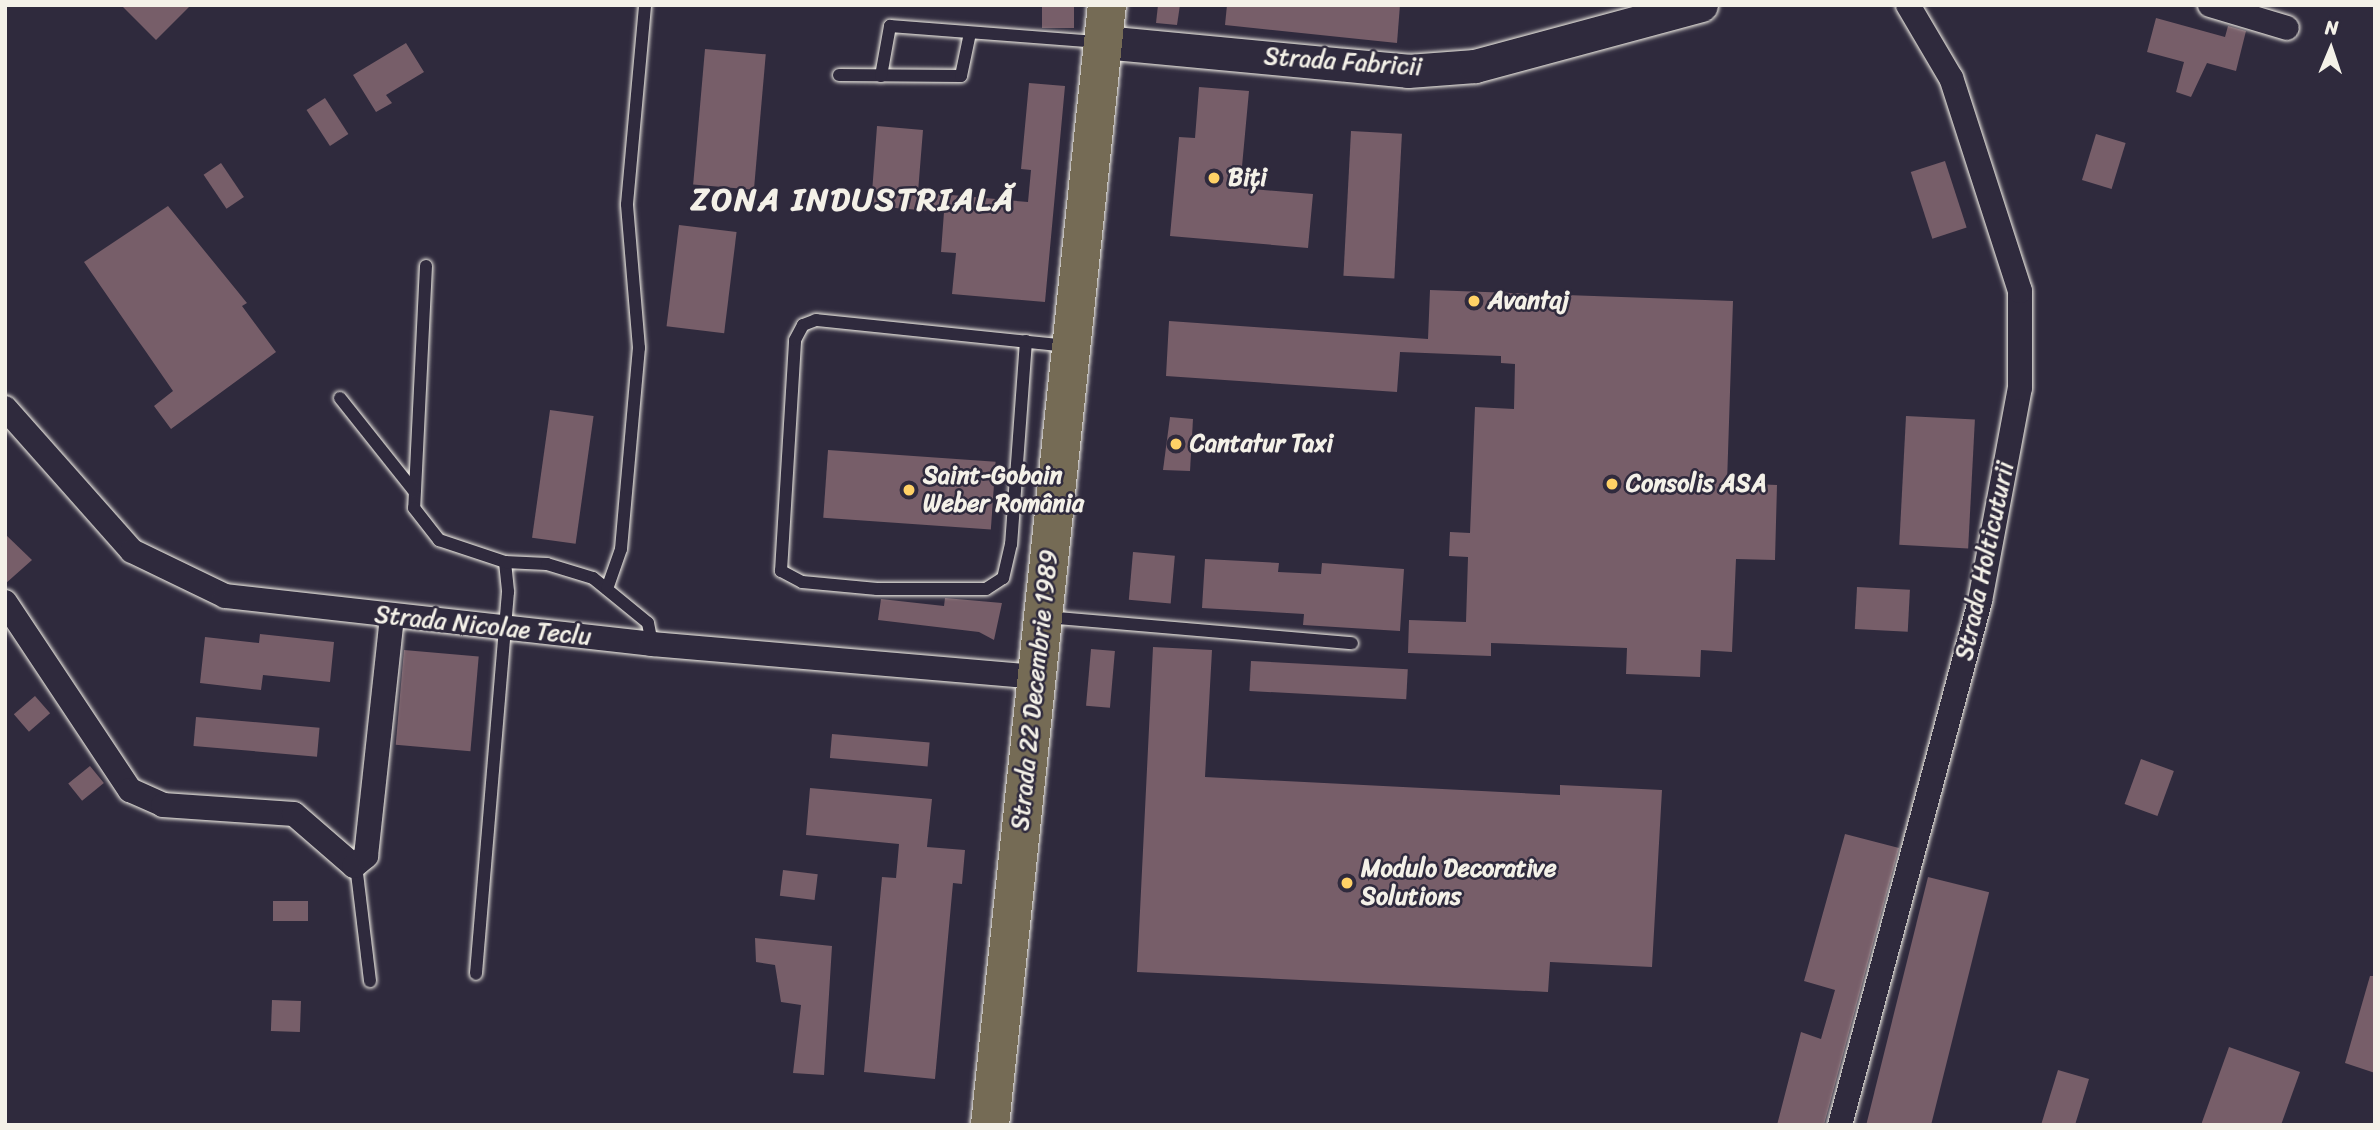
<!DOCTYPE html>
<html>
<head>
<meta charset="utf-8">
<style>
	body { margin:0 }
	#map { position:relative; width:2380px; height:1130px; overflow:hidden; background:#2f2a3d; font-family:Sriracha,sans-serif }
	div>[style] { position:absolute }
	[style*='--x'] { left:calc(var(--x)*1px); top:calc(var(--y)*1px); width:calc(var(--w)*1px); rotate:calc(var(--a)*1deg) }
	.building>* { inset:0; background:#775e69; transform-origin:0 0 }
	.roads { filter:drop-shadow(0 0 2px #f4f1e8) drop-shadow(0 0 2px #f4f1e8) }
	.lane>* { height:12px; margin:-6px; padding:0 6px; transform-origin:6px; border-radius:6px; background:#2f2a3d }
	.street>* { height:24px; margin:-12px; padding:0 12px; transform-origin:12px; border-radius:12px; background:#2f2a3d }
	.secondary>* { height:33px; margin:-16.5px; padding:0 16.5px; transform-origin:16.5px; border-radius:16.5px; background:#2f2a3d }
	.primary>* { height:38px; margin:-19px; padding:0 19px; transform-origin:19px; border-radius:19px; background:#756b55 }
	.dots>* { width:19px; height:19px; translate:-50% -50%; box-sizing:border-box; border:4px solid #2f2a3d; border-radius:50% }
	span { translate:-50% -50%; white-space:nowrap; text-align:center; line-height:1.15; -webkit-text-stroke:5px #2f2a3d; paint-order:stroke }
	.street-label { font-size:24px; color:#f4f1e8 }
	.poi-label { font-size:24px; color:#f4f1e8; font-weight:700 }
	.left { translate:0 -50%; text-align:left }
	.district-label { font-size:32px; color:#f4f1e8; font-weight:700; letter-spacing:2px }
	.frame { position:absolute; inset:0; border:7px solid #f4f1e8; pointer-events:none }
	.north { position:absolute; left:2296px; top:14px; width:70px; height:70px; -webkit-text-stroke:5px #2f2a3d; paint-order:stroke; rotate:2deg; font-size:19px; font-weight:700; line-height:28px; text-align:center; color:#f4f1e8 }
	.north::after { content:''; display:block; margin:auto; width:24px; height:32px; background:#f4f1e8; clip-path:polygon(50% 0,100% 100%,50% 72%,0 100%) }
</style>
</head>
<body>
<div id="map">
	<div class="building">
		<div style="clip-path:polygon(121px 5px,191px 5px,156px 40px)"></div>
		<div style="left:1042px;top:5px;width:32px;height:23px"></div>
		<div style="clip-path:polygon(1158px 5px,1180px 5px,1177px 25px,1156px 23px)"></div>
		<div style="clip-path:polygon(1227px 5px,1400px 5px,1397px 43px,1225px 25px)"></div>
		<div style="clip-path:polygon(2156px 18px,2225px 37px,2228px 26px,2246px 31px,2236px 71px,2207px 63px,2191px 97px,2176px 92px,2184px 62px,2147px 52px)"></div>
		<div style="clip-path:polygon(406px 43px,424px 72px,386px 95px,392px 103px,376px 112px,353px 75px)"></div>
		<div style="left:705px;top:49px;width:61px;height:136px;rotate:5deg"></div>
		<div style="clip-path:polygon(1029px 83px,1065px 86px,1045px 302px,952px 294px,956px 253px,941px 252px,944px 212px,871px 206px,877px 126px,923px 130px,918px 192px,1028px 202px,1031px 170px,1021px 169px)"></div>
		<div style="clip-path:polygon(1199px 87px,1249px 91px,1240px 188px,1313px 194px,1308px 248px,1170px 236px,1179px 137px,1195px 138px)"></div>
		<div style="left:325px;top:98px;width:43px;height:22px;rotate:57deg"></div>
		<div style="left:1351px;top:131px;width:51px;height:145px;rotate:3deg"></div>
		<div style="left:2096px;top:134px;width:31px;height:48px;rotate:17deg"></div>
		<div style="left:1945px;top:161px;width:70px;height:36px;rotate:72deg"></div>
		<div style="left:221px;top:163px;width:41px;height:21px;rotate:56deg"></div>
		<div style="clip-path:polygon(168px 206px,247px 303px,242px 306px,276px 352px,171px 429px,154px 406px,173px 391px,84px 262px)"></div>
		<div style="left:679px;top:225px;width:58px;height:102px;rotate:7deg"></div>
		<div style="clip-path:polygon(1430px 290px,1733px 301px,1727px 483px,1777px 485px,1775px 560px,1736px 559px,1732px 652px,1701px 650px,1700px 677px,1626px 674px,1627px 648px,1491px 643px,1491px 656px,1408px 653px,1409px 620px,1466px 622px,1468px 557px,1449px 556px,1450px 532px,1470px 533px,1475px 407px,1514px 409px,1515px 364px,1501px 363px,1501px 356px,1400px 352px,1397px 392px,1166px 376px,1169px 321px,1428px 339px)"></div>
		<div style="left:550px;top:410px;width:44px;height:129px;rotate:8deg"></div>
		<div style="left:1906px;top:416px;width:69px;height:129px;rotate:3deg"></div>
		<div style="clip-path:polygon(1170px 417px,1193px 419px,1190px 471px,1163px 470px)"></div>
		<div style="left:828px;top:450px;width:168px;height:68px;rotate:4deg"></div>
		<div style="clip-path:polygon(5px 534px,32px 560px,5px 584px)"></div>
		<div style="left:1133px;top:552px;width:42px;height:48px;rotate:5deg"></div>
		<div style="clip-path:polygon(1205px 559px,1279px 563px,1278px 572px,1321px 574px,1322px 563px,1404px 569px,1400px 631px,1303px 625px,1304px 614px,1202px 608px)"></div>
		<div style="left:1857px;top:587px;width:53px;height:42px;rotate:3deg"></div>
		<div style="clip-path:polygon(945px 598px,1002px 603px,994px 640px,979px 632px,878px 620px,881px 599px,944px 606px)"></div>
		<div style="clip-path:polygon(260px 634px,334px 642px,330px 682px,263px 675px,261px 690px,200px 683px,205px 637px,259px 643px)"></div>
		<div style="clip-path:polygon(1153px 647px,1212px 650px,1205px 777px,1560px 795px,1560px 785px,1662px 790px,1652px 967px,1550px 962px,1548px 992px,1137px 972px)"></div>
		<div style="left:1091px;top:649px;width:24px;height:57px;rotate:5deg"></div>
		<div style="left:404px;top:650px;width:75px;height:95px;rotate:5deg"></div>
		<div style="left:1251px;top:661px;width:157px;height:30px;rotate:3deg"></div>
		<div style="left:35px;top:696px;width:23px;height:28px;rotate:49deg"></div>
		<div style="left:196px;top:717px;width:124px;height:29px;rotate:5deg"></div>
		<div style="left:832px;top:734px;width:98px;height:24px;rotate:5deg"></div>
		<div style="left:2141px;top:759px;width:35px;height:48px;rotate:20deg"></div>
		<div style="left:90px;top:766px;width:22px;height:28px;rotate:51deg"></div>
		<div style="clip-path:polygon(810px 788px,932px 799px,927px 847px,965px 850px,962px 884px,953px 883px,935px 1079px,864px 1072px,882px 877px,896px 878px,899px 844px,806px 835px)"></div>
		<div style="clip-path:polygon(1845px 834px,1899px 848px,1824px 1125px,1777px 1125px,1801px 1032px,1821px 1039px,1835px 990px,1804px 981px)"></div>
		<div style="left:783px;top:870px;width:35px;height:26px;rotate:7deg"></div>
		<div style="left:1928px;top:877px;width:63px;height:256px;rotate:14deg"></div>
		<div style="left:273px;top:901px;width:35px;height:20px"></div>
		<div style="clip-path:polygon(755px 938px,832px 946px,824px 1075px,793px 1073px,801px 1005px,781px 1002px,775px 965px,756px 962px)"></div>
		<div style="clip-path:polygon(2370px 976px,2375px 976px,2375px 1073px,2345px 1063px)"></div>
		<div style="left:272px;top:1000px;width:29px;height:31px;rotate:2deg"></div>
		<div style="clip-path:polygon(2229px 1047px,2300px 1072px,2281px 1125px,2201px 1125px)"></div>
		<div style="clip-path:polygon(2058px 1070px,2089px 1079px,2075px 1125px,2041px 1125px)"></div>
	</div>
	<div class="roads">
		<div class="lane">
			<div style="--x:839;--y:75;--w:122;--a:0.5"></div>
			<div style="--x:961;--y:76;--w:44;--a:-78.2"></div>
			<div style="--x:881;--y:76;--w:51;--a:-79.8"></div>
			<div style="--x:890;--y:26;--w:210;--a:4.4"></div>
			<div style="--x:426;--y:266;--w:242;--a:92.8"></div>
			<div style="--x:414;--y:508;--w:41;--a:52"></div>
			<div style="--x:439;--y:540;--w:70;--a:18.4"></div>
			<div style="--x:505;--y:562;--w:30;--a:84"></div>
			<div style="--x:508;--y:592;--w:383;--a:94.8"></div>
			<div style="--x:1026;--y:341;--w:204;--a:94.2"></div>
			<div style="--x:1011;--y:544;--w:35;--a:103"></div>
			<div style="--x:1003;--y:578;--w:20;--a:147"></div>
			<div style="--x:986;--y:589;--w:109;--a:180"></div>
			<div style="--x:877;--y:589;--w:75;--a:-174.7"></div>
			<div style="--x:802;--y:582;--w:24;--a:-152"></div>
			<div style="--x:781;--y:571;--w:231;--a:-86.5"></div>
			<div style="--x:795;--y:340;--w:17;--a:-62"></div>
			<div style="--x:803;--y:325;--w:14;--a:-21"></div>
			<div style="--x:816;--y:320;--w:252;--a:5.9"></div>
			<div style="--x:340;--y:398;--w:119;--a:51.5"></div>
			<div style="--x:505;--y:562;--w:42;--a:2.7"></div>
			<div style="--x:547;--y:564;--w:48;--a:16.9"></div>
			<div style="--x:593;--y:578;--w:71;--a:39.3"></div>
			<div style="--x:648;--y:623;--w:21;--a:79"></div>
			<div style="--x:607;--y:589;--w:42;--a:-70.7"></div>
			<div style="--x:621;--y:549;--w:202;--a:-84.9"></div>
			<div style="--x:639;--y:348;--w:144;--a:-94.8"></div>
			<div style="--x:627;--y:204;--w:200;--a:-84.8"></div>
			<div style="--x:1046;--y:617;--w:307;--a:4.9"></div>
			<div style="--x:356;--y:865;--w:117;--a:83.1"></div>
		</div>
		<div class="street">
			<div style="--x:2210;--y:5;--w:80;--a:16.6"></div>
			<div style="--x:5;--y:408;--w:191;--a:48.4"></div>
			<div style="--x:132;--y:551;--w:103;--a:25.8"></div>
			<div style="--x:225;--y:596;--w:430;--a:6.4"></div>
			<div style="--x:652;--y:644;--w:385;--a:4.9"></div>
			<div style="--x:5;--y:602;--w:226;--a:56.4"></div>
			<div style="--x:130;--y:790;--w:36;--a:24"></div>
			<div style="--x:163;--y:805;--w:131;--a:3.9"></div>
			<div style="--x:294;--y:814;--w:79;--a:40.9"></div>
			<div style="--x:354;--y:866;--w:16;--a:-40"></div>
			<div style="--x:366;--y:856;--w:241;--a:-83.8"></div>
			<div style="--x:1840;--y:1125;--w:542;--a:-75.04"></div>
			<div style="--x:1980;--y:601;--w:217;--a:-79.4"></div>
			<div style="--x:2020;--y:388;--w:97;--a:-90"></div>
			<div style="--x:2020;--y:291;--w:224;--a:-107.9"></div>
			<div style="--x:1951;--y:78;--w:85;--a:-120.5"></div>
		</div>
		<div class="secondary">
			<div style="--x:1103;--y:42;--w:306;--a:5.4"></div>
			<div style="--x:1408;--y:71;--w:67;--a:-4.3"></div>
			<div style="--x:1475;--y:66;--w:234;--a:-15.1"></div>
		</div>
		<div class="primary">
			<div style="--x:990;--y:1125;--w:1126;--a:-84.04"></div>
		</div>
	</div>
	<div class="dots">
		<div style="left:1214px;top:178px;background:#ffd166"></div>
		<div style="left:1474px;top:301px;background:#ffd166"></div>
		<div style="left:1176px;top:444px;background:#ffd166"></div>
		<div style="left:1612px;top:484px;background:#ffd166"></div>
		<div style="left:909px;top:490px;background:#ffd166"></div>
		<div style="left:1347px;top:883px;background:#ffd166"></div>
	</div>
	<div class="street-label">
		<span style="left:1343px;top:62px;rotate:4deg">Strada Fabricii</span>
		<span style="left:1985px;top:561px;rotate:-78deg">Strada Holticuturii</span>
		<span style="left:483px;top:626px;rotate:6deg">Strada Nicolae Teclu</span>
		<span style="left:1035px;top:690px;rotate:-84deg">Strada 22 Decembrie 1989</span>
	</div>
	<div class="poi-label">
		<span class="left" style="left:1228px;top:178px">Biți</span>
		<span class="left" style="left:1488px;top:301px">Avantaj</span>
		<span class="left" style="left:1190px;top:444px">Cantatur Taxi</span>
		<span class="left" style="left:923px;top:490px">Saint-Gobain<br>Weber România</span>
		<span class="left" style="left:1626px;top:484px">Consolis ASA</span>
		<span class="left" style="left:1361px;top:883px">Modulo Decorative<br>Solutions</span>
	</div>
	<div class="district-label">
		<span style="left:853px;top:200px">ZONA INDUSTRIALĂ</span>
	</div>
	<div class="frame"></div>
	<div class="north">N</div>
</div>
</body>
</html>
